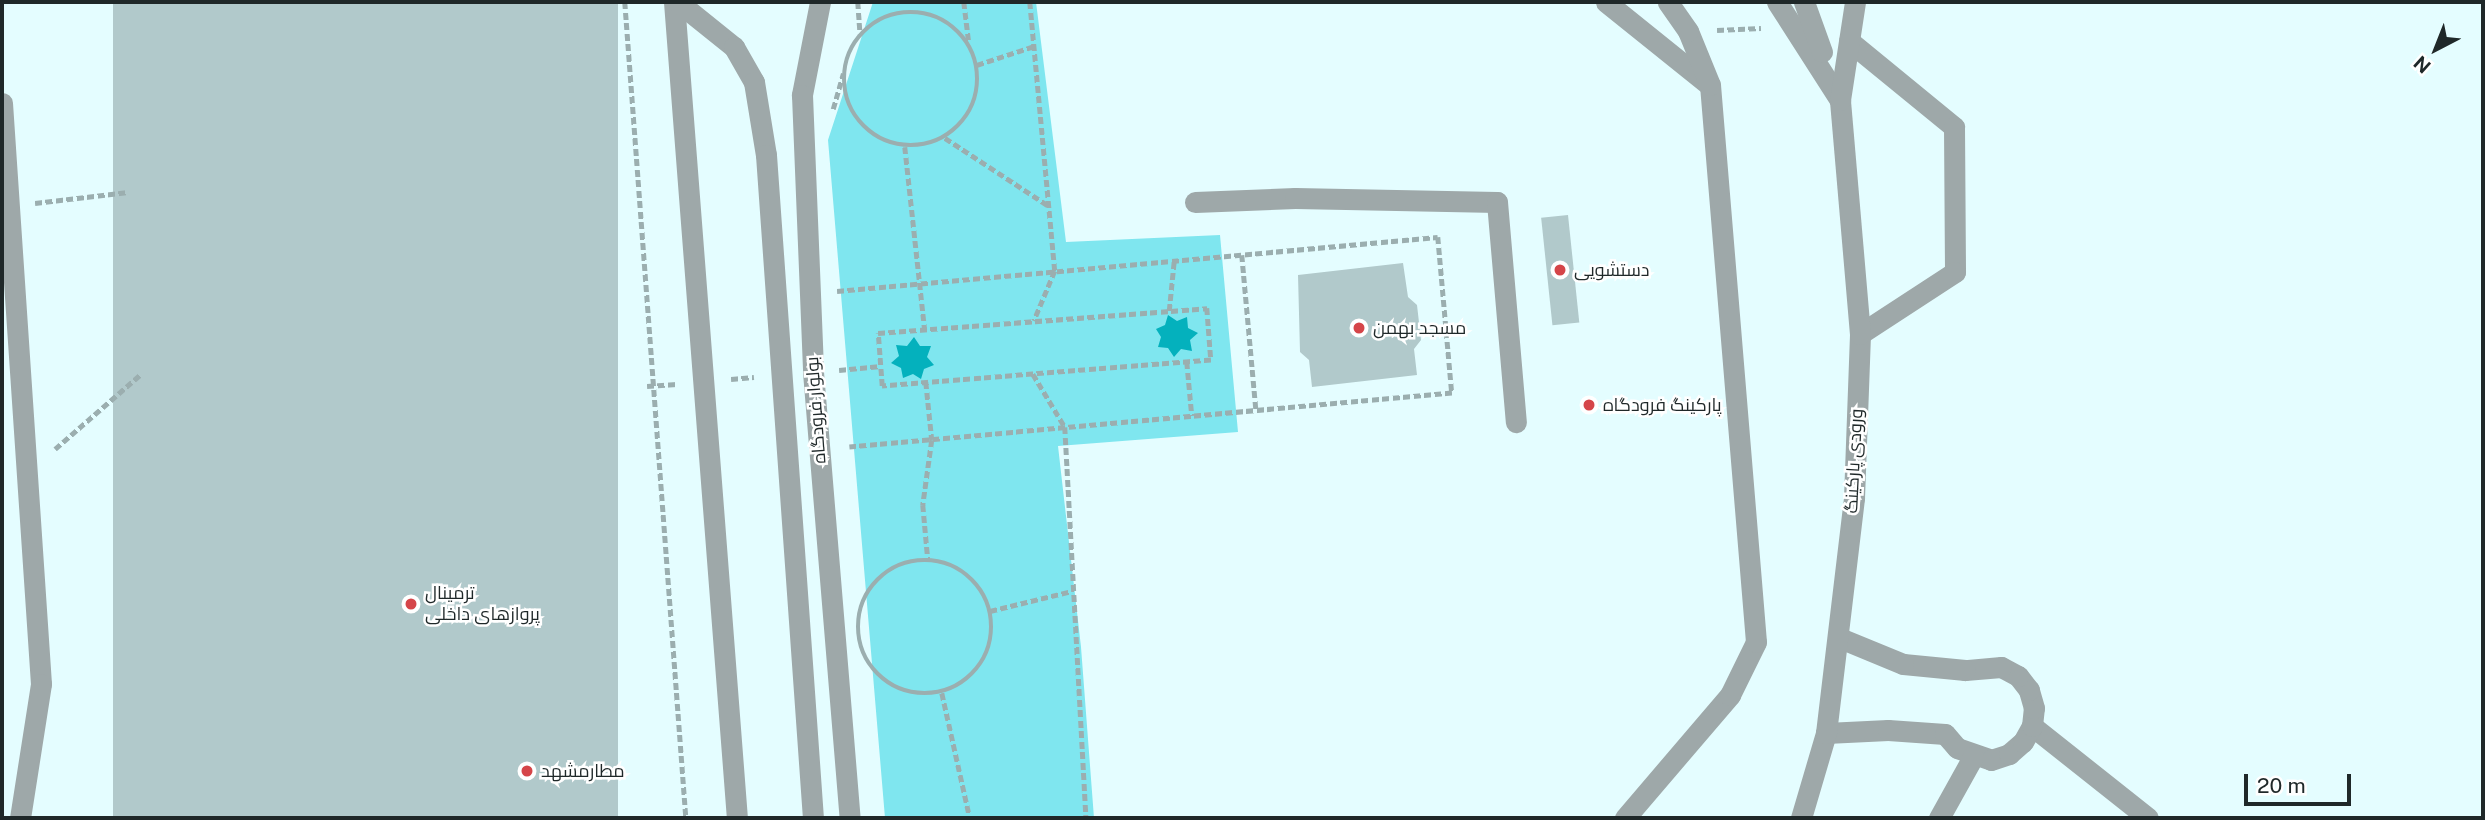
<!DOCTYPE html>
<html>
<head>
<meta charset="utf-8">
<style>
	body { margin:0 }
	#map { position:relative; width:2485px; height:820px; overflow:hidden; background:#e4fdff; font-family:"Public Sans",Cairo,sans-serif }
	div>[style] { position:absolute }
	[style*='--x'] { left:calc(var(--x)*1px); top:calc(var(--y)*1px); width:calc(var(--w)*1px); rotate:calc(var(--a)*1deg) }
	.green>* { inset:0; background:#7fe6ef }
	.water>* { inset:0; background:#04b1bd }
	.building>* { inset:0; background:#b1c9cb; transform-origin:0 0 }
	.path>* { height:4.5px; margin-top:-2.25px; transform-origin:0; background:repeating-linear-gradient(90deg,#9baeaf 0 7px,transparent 0 10.5px) }
	.path>.ring { margin:-2.25px; padding:0; box-sizing:content-box; background:none; border:4.5px solid #9baeaf; border-radius:50% }
	.lane>* { height:21px; margin:-10.5px; padding:0 10.5px; transform-origin:10.5px; border-radius:10.5px; background:#9ea8a9 }
	.dots>* { width:19px; height:19px; translate:-50% -50%; box-sizing:border-box; border:4px solid #fff; border-radius:50% }
	span { translate:-50% -50%; white-space:nowrap; text-align:center; line-height:1.15; -webkit-text-stroke:5px #fff; paint-order:stroke }
	.poi-label { font-size:18px; color:#1f2829 }
	.left { translate:0 -50%; text-align:left }
	.street-label { font-size:18px; color:#1f2829 }
	.frame { position:absolute; inset:0; border:4px solid #1f2829; pointer-events:none }
	.north { position:absolute; left:2401px; top:14px; width:70px; height:70px; -webkit-text-stroke:5px #fff; paint-order:stroke; rotate:222deg; font-size:19px; font-weight:700; line-height:28px; text-align:center; color:#1f2829 }
	.north::after { content:''; display:block; margin:auto; width:24px; height:32px; background:#1f2829; clip-path:polygon(50% 0,100% 100%,50% 72%,0 100%) }
	.scale { position:absolute; left:2244px; top:774px; width:107px; height:32px; box-sizing:border-box; border:4px solid #1f2829; border-top:0; padding-left:9px; font-size:21px; line-height:24px; white-space:nowrap; color:#1f2829; -webkit-text-stroke:5px #fff; paint-order:stroke }
</style>
</head>
<body>
<div id="map">
	<div class="green">
		<div style="clip-path:polygon(873px 2px,1036px 2px,1066px 242px,1220px 235px,1238px 432px,1058px 446px,1081px 647px,1094px 818px,885px 818px,828px 140px)"></div>
	</div>
	<div class="water">
		<div style="clip-path:polygon(1168px 315px,1177px 321px,1187px 317px,1188px 328px,1198px 333px,1190px 340px,1192px 351px,1181px 349px,1174px 357px,1168px 348px,1158px 347px,1161px 337px,1156px 329px,1165px 325px)"></div>
		<div style="clip-path:polygon(914px 337px,920px 346px,931px 346px,927px 357px,934px 365px,924px 369px,921px 379px,913px 374px,903px 378px,901px 368px,891px 363px,899px 356px,896px 345px,907px 346px)"></div>
	</div>
	<div class="building">
		<div style="left:113px;top:2px;width:505px;height:818px"></div>
		<div style="left:1568px;top:215px;width:108px;height:27px;rotate:84deg"></div>
		<div style="clip-path:polygon(1403px 263px,1408px 297px,1417px 305px,1421px 340px,1414px 349px,1417px 375px,1312px 387px,1309px 360px,1300px 352px,1298px 275px)"></div>
	</div>
	<div class="path">
		<div style="--x:625;--y:2;--w:818;--a:85.72"></div>
		<div style="--x:858;--y:2;--w:32;--a:86"></div>
		<div style="--x:964;--y:2;--w:41;--a:83"></div>
		<div style="--x:1030;--y:2;--w:270;--a:84.7"></div>
		<div style="--x:1055;--y:271;--w:54;--a:112.8"></div>
		<div class="ring" style="left:844px;top:12px;width:129.5px;height:129.5px"></div>
		<div style="--x:1717;--y:30;--w:44;--a:-2.6"></div>
		<div style="--x:977;--y:65;--w:60;--a:-18.4"></div>
		<div style="--x:833;--y:109;--w:37;--a:-74"></div>
		<div style="--x:945;--y:138;--w:124;--a:33.2"></div>
		<div style="--x:905;--y:147;--w:184;--a:83.8"></div>
		<div style="--x:35;--y:203;--w:94;--a:-6.7"></div>
		<div style="--x:1242;--y:255;--w:156;--a:84.8"></div>
		<div style="--x:837;--y:291;--w:603;--a:-5.13"></div>
		<div style="--x:1438;--y:237;--w:157;--a:84.9"></div>
		<div style="--x:1452;--y:393;--w:605;--a:174.88"></div>
		<div style="--x:1207;--y:308;--w:52;--a:85.6"></div>
		<div style="--x:1211;--y:360;--w:330;--a:175.5"></div>
		<div style="--x:882;--y:386;--w:53;--a:-94.3"></div>
		<div style="--x:878;--y:333;--w:330;--a:-4.3"></div>
		<div style="--x:1169;--y:311;--w:50;--a:-84.3"></div>
		<div style="--x:1187;--y:362;--w:54;--a:84.7"></div>
		<div style="--x:839;--y:370;--w:42;--a:-5.4"></div>
		<div style="--x:1033;--y:374;--w:62;--a:58.9"></div>
		<div style="--x:1065;--y:427;--w:392;--a:86.9"></div>
		<div style="--x:731;--y:379;--w:23;--a:-5"></div>
		<div style="--x:926;--y:382;--w:58;--a:84.1"></div>
		<div style="--x:932;--y:440;--w:66;--a:97.9"></div>
		<div style="--x:923;--y:505;--w:55;--a:84.8"></div>
		<div style="--x:647;--y:386;--w:30;--a:-4"></div>
		<div style="--x:55;--y:449;--w:114;--a:-41.1"></div>
		<div class="ring" style="left:858px;top:560px;width:129.5px;height:129.5px"></div>
		<div style="--x:990;--y:611;--w:84;--a:-13.7"></div>
		<div style="--x:942;--y:693;--w:128;--a:77.4"></div>
	</div>
	<div class="lane">
		<div style="--x:674;--y:2;--w:818;--a:85.59"></div>
		<div style="--x:678;--y:2;--w:72;--a:38.8"></div>
		<div style="--x:734;--y:47;--w:40;--a:60.3"></div>
		<div style="--x:754;--y:82;--w:74;--a:80.7"></div>
		<div style="--x:766;--y:155;--w:665;--a:85.95"></div>
		<div style="--x:820;--y:2;--w:95;--a:101"></div>
		<div style="--x:802;--y:95;--w:277;--a:87.7"></div>
		<div style="--x:813;--y:372;--w:448;--a:85.3"></div>
		<div style="--x:1606;--y:2;--w:131;--a:38.8"></div>
		<div style="--x:1777;--y:2;--w:117;--a:57.3"></div>
		<div style="--x:1804;--y:2;--w:53;--a:70.2"></div>
		<div style="--x:1849;--y:41;--w:136;--a:39.3"></div>
		<div style="--x:1954;--y:127;--w:145;--a:89.6"></div>
		<div style="--x:1955;--y:272;--w:113;--a:146.9"></div>
		<div style="--x:2;--y:103;--w:582;--a:86.16"></div>
		<div style="--x:41;--y:684;--w:136;--a:98.9"></div>
		<div style="--x:1195;--y:202;--w:100;--a:-2.3"></div>
		<div style="--x:1295;--y:198;--w:202;--a:1.1"></div>
		<div style="--x:1497;--y:202;--w:221;--a:85.1"></div>
		<div style="--x:2032;--y:726;--w:148;--a:38.4"></div>
		<div style="--x:1826;--y:733;--w:62;--a:-2.8"></div>
		<div style="--x:1888;--y:730;--w:57;--a:4"></div>
		<div style="--x:1945;--y:734;--w:18;--a:49"></div>
		<div style="--x:1957;--y:748;--w:36;--a:19"></div>
		<div style="--x:1991;--y:760;--w:19;--a:-18"></div>
		<div style="--x:2009;--y:754;--w:18;--a:-41"></div>
		<div style="--x:2023;--y:742;--w:18;--a:-61"></div>
		<div style="--x:2032;--y:726;--w:18;--a:-84"></div>
		<div style="--x:2034;--y:708;--w:19;--a:-106"></div>
		<div style="--x:2029;--y:690;--w:18;--a:-128"></div>
		<div style="--x:2018;--y:676;--w:19;--a:-152"></div>
		<div style="--x:2001;--y:667;--w:36;--a:175"></div>
		<div style="--x:1965;--y:670;--w:62;--a:-174.5"></div>
		<div style="--x:1903;--y:664;--w:68;--a:-157.6"></div>
		<div style="--x:1625;--y:818;--w:162;--a:-49.5"></div>
		<div style="--x:1730;--y:695;--w:59;--a:-63.9"></div>
		<div style="--x:1756;--y:642;--w:559;--a:-94.72"></div>
		<div style="--x:1710;--y:85;--w:58;--a:-112.2"></div>
		<div style="--x:1688;--y:31;--w:35;--a:-125"></div>
		<div style="--x:1801;--y:818;--w:89;--a:-73.6"></div>
		<div style="--x:1826;--y:733;--w:237;--a:-83.2"></div>
		<div style="--x:1854;--y:498;--w:164;--a:-87.9"></div>
		<div style="--x:1860;--y:334;--w:235;--a:-94.9"></div>
		<div style="--x:1840;--y:100;--w:99;--a:-81.3"></div>
		<div style="--x:1939;--y:818;--w:70;--a:-60.9"></div>
	</div>
	<div class="dots">
		<div style="left:1560px;top:270px;background:#d54549"></div>
		<div style="left:1359px;top:328px;background:#d54549"></div>
		<div style="left:1589px;top:405px;background:#d54549"></div>
		<div style="left:411px;top:604px;background:#d54549"></div>
		<div style="left:527px;top:771px;background:#d54549"></div>
	</div>
	<div class="poi-label">
		<span class="left" style="left:1574px;top:270px">دستشویی</span>
		<span class="left" style="left:1373px;top:328px">مسجد بهمن</span>
		<span class="left" style="left:1603px;top:405px">پارکینگ فرودگاه</span>
		<span class="left" style="left:425px;top:604px">ترمینال<br>پروازهای داخلی</span>
		<span class="left" style="left:541px;top:771px">مطارمشهد</span>
	</div>
	<div class="street-label">
		<span style="left:816px;top:410px;rotate:-94deg">بولوار فرودگاه</span>
		<span style="left:1854px;top:461px;rotate:-87deg">ورودی پارکینگ</span>
	</div>
	<div class="frame"></div>
	<div class="north">N</div>
	<div class="scale">20 m</div>
</div>
</body>
</html>
